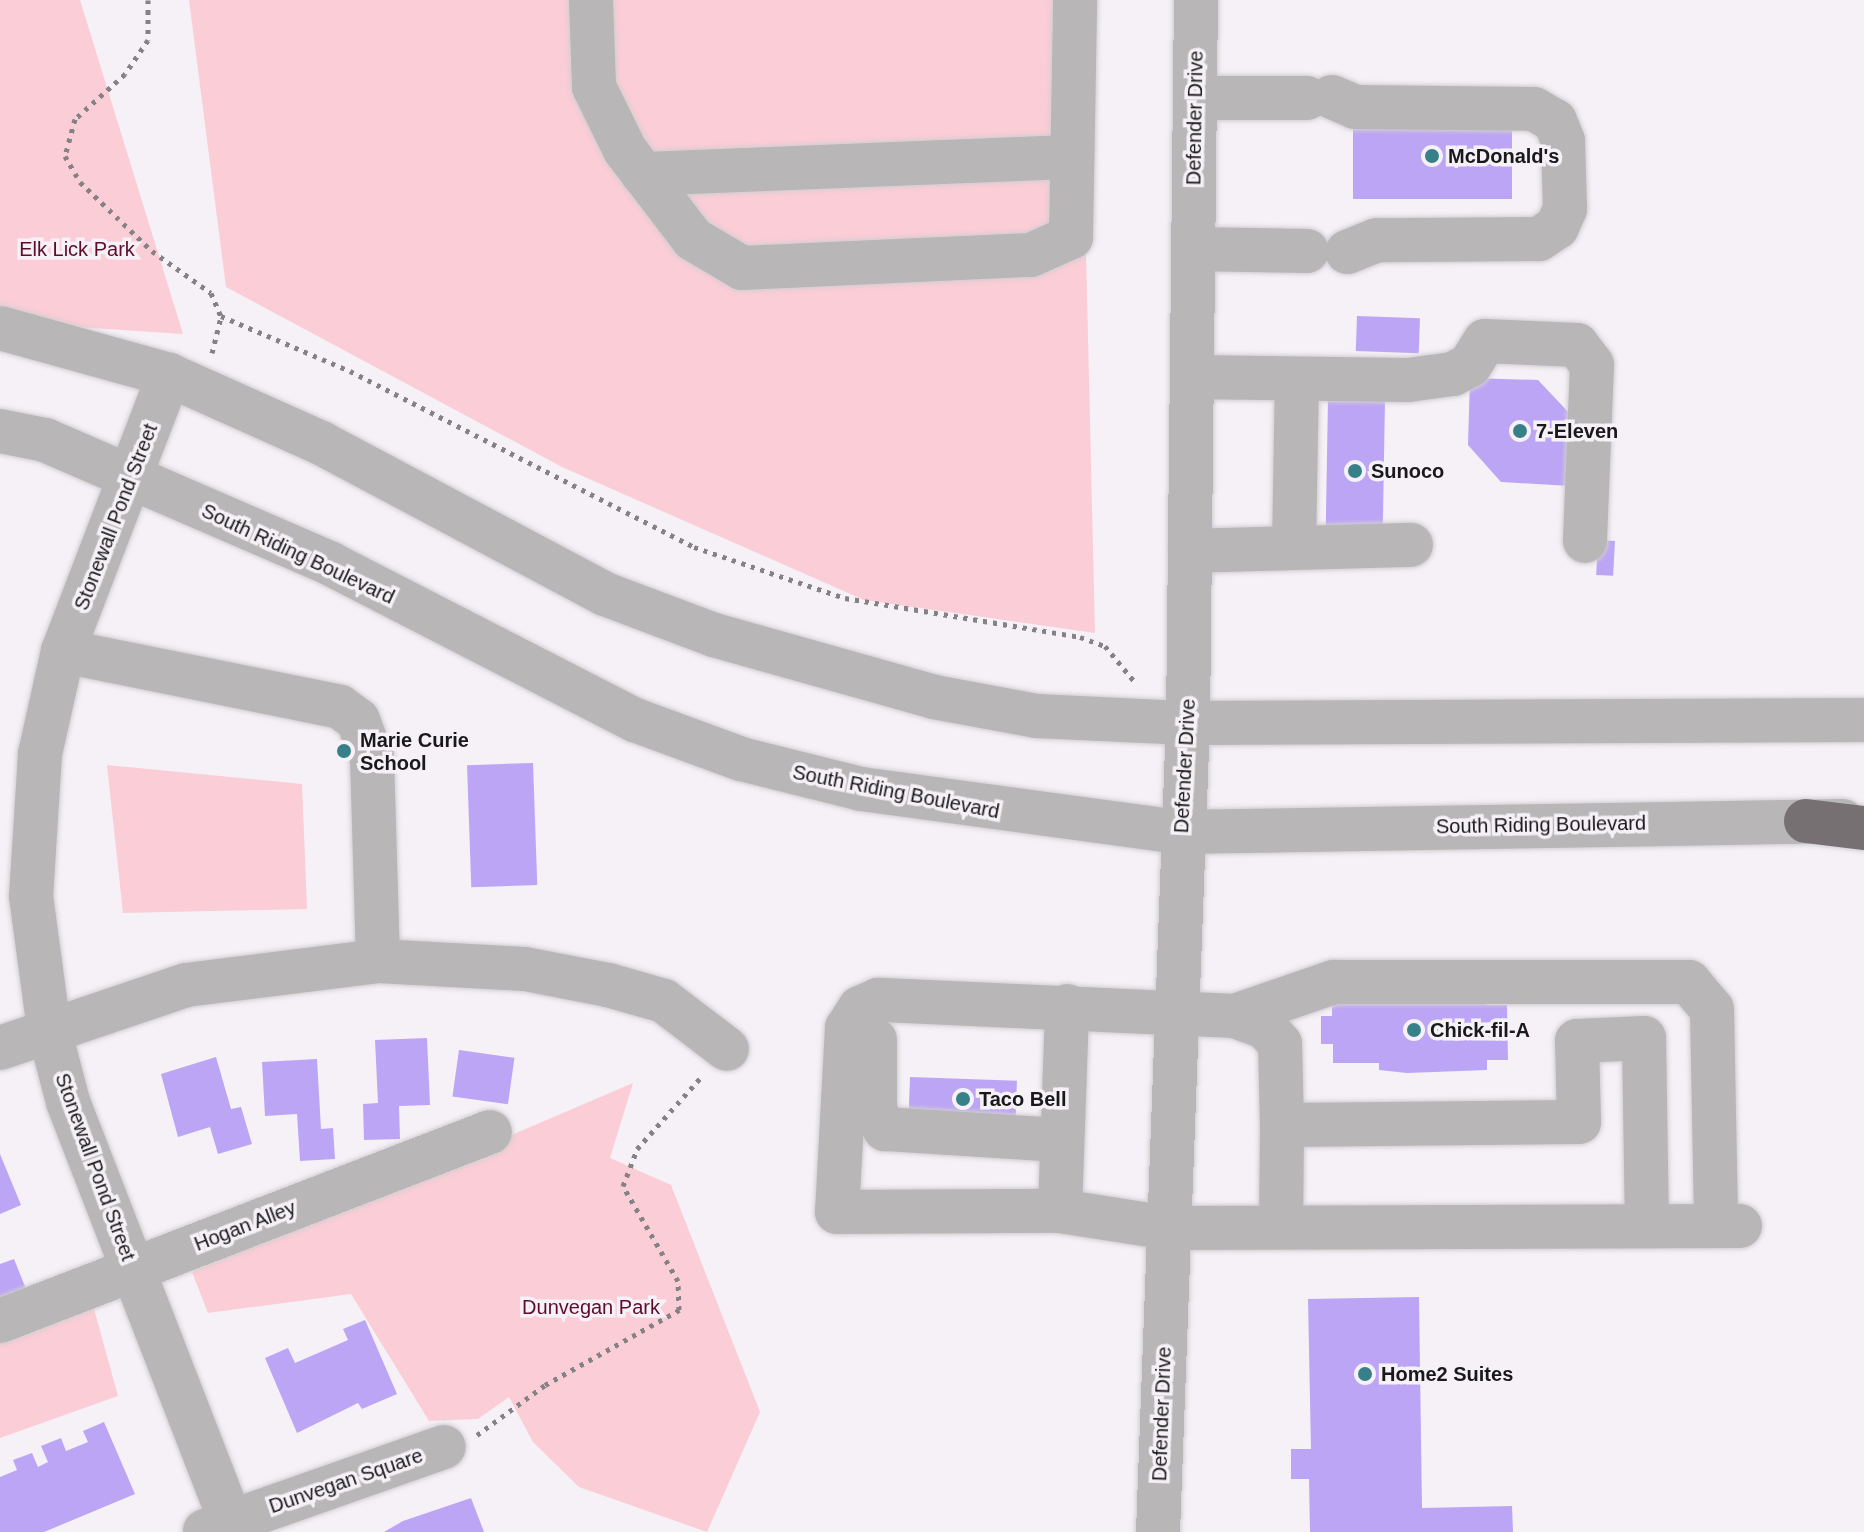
<!DOCTYPE html>
<html>
<head>
<meta charset="utf-8">
<style>
	body { margin:0 }
	#map { position:relative; width:1864px; height:1532px; overflow:hidden; background:#f5f1f6; font-family:Arial,sans-serif }
	div>[style] { position:absolute }
	[style*='--x'] { left:calc(var(--x)*1px); top:calc(var(--y)*1px); width:calc(var(--w)*1px); rotate:calc(var(--a)*1deg) }
	.green>* { inset:0; background:#fbcdd6 }
	.building>* { inset:0; background:#bca5f5; transform-origin:0 0 }
	.path>* { height:5px; margin-top:-2.5px; transform-origin:0; background:repeating-linear-gradient(90deg,#848285 0 4px,transparent 0 10px) }
	.roads { filter:drop-shadow(0 0 2px #d2ced3) drop-shadow(0 0 2px #d2ced3) }
	.minor>* { height:44px; margin:-22px; padding:0 22px; transform-origin:22px; border-radius:22px; background:#b8b6b7 }
	.highway>* { height:44px; margin:-22px; padding:0 22px; transform-origin:22px; border-radius:22px; background:#767073 }
	.dots>* { width:22px; height:22px; translate:-50% -50%; box-sizing:border-box; border:4px solid #f5f1f6; border-radius:50% }
	span { translate:-50% -50%; white-space:nowrap; text-align:center; line-height:1.15; -webkit-text-stroke:7px #f5f1f6; paint-order:stroke }
	.street-label { font-size:20px; color:#19181a }
	.poi-label { font-size:20px; color:#19181a; font-weight:700 }
	.left { translate:0 -50%; text-align:left }
	.park-label { font-size:20px; color:#5e0c2a }
</style>
</head>
<body>
<div id="map">
	<div class="green">
		<div style="clip-path:polygon(0 0,80px 0,183px 334px,0 322px)"></div>
		<div style="clip-path:polygon(189px 0,1080px 0,1095px 633px,864px 600px,562px 467px,226px 287px)"></div>
		<div style="clip-path:polygon(107px 765px,302px 784px,307px 909px,123px 913px)"></div>
		<div style="clip-path:polygon(633px 1083px,610px 1158px,671px 1185px,760px 1412px,707px 1532px,579px 1487px,533px 1442px,509px 1397px,478px 1419px,429px 1421px,351px 1294px,208px 1313px,192px 1272px)"></div>
		<div style="clip-path:polygon(91px 1298px,118px 1396px,0 1438px,0 1334px)"></div>
	</div>
	<div class="building">
		<div style="left:1353px;top:114px;width:159px;height:85px"></div>
		<div style="left:1357px;top:316px;width:63px;height:35px;rotate:2deg"></div>
		<div style="clip-path:polygon(1470px 378px,1538px 380px,1572px 416px,1571px 486px,1501px 482px,1468px 445px)"></div>
		<div style="left:1328px;top:399px;width:57px;height:144px;rotate:1deg"></div>
		<div style="left:1598px;top:540px;width:17px;height:35px;rotate:3deg"></div>
		<div style="left:533px;top:763px;width:122px;height:66px;rotate:88deg"></div>
		<div style="clip-path:polygon(1487px 996px,1487px 1005px,1507px 1005px,1508px 1060px,1487px 1060px,1487px 1070px,1407px 1073px,1379px 1070px,1379px 1063px,1333px 1063px,1333px 1044px,1321px 1044px,1321px 1016px,1332px 1016px,1332px 1000px)"></div>
		<div style="clip-path:polygon(427px 1038px,430px 1105px,399px 1106px,400px 1139px,364px 1140px,363px 1104px,378px 1103px,375px 1040px)"></div>
		<div style="left:459px;top:1050px;width:56px;height:47px;rotate:8deg"></div>
		<div style="clip-path:polygon(216px 1057px,231px 1109px,241px 1107px,252px 1144px,218px 1154px,210px 1127px,178px 1137px,161px 1074px)"></div>
		<div style="clip-path:polygon(317px 1059px,321px 1129px,333px 1128px,335px 1159px,300px 1161px,297px 1114px,265px 1116px,262px 1062px)"></div>
		<div style="left:910px;top:1077px;width:107px;height:40px;rotate:2deg"></div>
		<div style="clip-path:polygon(0 1154px,21px 1205px,0 1214px)"></div>
		<div style="clip-path:polygon(14px 1259px,26px 1289px,0 1299px,0 1264px)"></div>
		<div style="clip-path:polygon(1419px 1297px,1422px 1508px,1512px 1506px,1513px 1532px,1310px 1532px,1309px 1479px,1291px 1479px,1291px 1449px,1311px 1449px,1308px 1299px)"></div>
		<div style="clip-path:polygon(365px 1320px,397px 1394px,362px 1409px,358px 1403px,297px 1433px,265px 1358px,288px 1348px,295px 1363px,348px 1340px,343px 1329px)"></div>
		<div style="clip-path:polygon(104px 1422px,135px 1494px,44px 1532px,0 1532px,0 1477px,17px 1470px,13px 1460px,32px 1453px,38px 1467px,48px 1462px,41px 1446px,61px 1438px,66px 1451px,88px 1442px,83px 1431px)"></div>
		<div style="clip-path:polygon(471px 1498px,484px 1532px,384px 1532px,403px 1521px)"></div>
	</div>
	<div class="path">
		<div style="--x:148;--y:0;--w:40;--a:90"></div>
		<div style="--x:148;--y:40;--w:41;--a:124.1"></div>
		<div style="--x:125;--y:74;--w:67;--a:138"></div>
		<div style="--x:75;--y:119;--w:38;--a:105"></div>
		<div style="--x:65;--y:156;--w:30;--a:60"></div>
		<div style="--x:80;--y:182;--w:100;--a:43.8"></div>
		<div style="--x:152;--y:251;--w:72;--a:35.4"></div>
		<div style="--x:211;--y:293;--w:25;--a:67"></div>
		<div style="--x:221;--y:316;--w:140;--a:23.1"></div>
		<div style="--x:350;--y:371;--w:386;--a:27.1"></div>
		<div style="--x:694;--y:547;--w:159;--a:18.7"></div>
		<div style="--x:845;--y:598;--w:238;--a:9.4"></div>
		<div style="--x:1080;--y:637;--w:27;--a:20"></div>
		<div style="--x:1105;--y:646;--w:45;--a:50.4"></div>
		<div style="--x:212;--y:353;--w:38;--a:-76"></div>
		<div style="--x:477;--y:1435;--w:84;--a:-36.3"></div>
		<div style="--x:545;--y:1385;--w:154;--a:-29.2"></div>
		<div style="--x:679;--y:1310;--w:29;--a:-92"></div>
		<div style="--x:678;--y:1281;--w:110;--a:-120.1"></div>
		<div style="--x:623;--y:1186;--w:40;--a:-69"></div>
		<div style="--x:637;--y:1149;--w:98;--a:-48.3"></div>
	</div>
	<div class="roads">
		<div class="minor">
			<div style="--x:591;--y:0;--w:87;--a:88"></div>
			<div style="--x:594;--y:87;--w:70;--a:63.8"></div>
			<div style="--x:625;--y:150;--w:112;--a:52.6"></div>
			<div style="--x:693;--y:239;--w:57;--a:30.6"></div>
			<div style="--x:742;--y:268;--w:289;--a:-2.6"></div>
			<div style="--x:1031;--y:255;--w:44;--a:-24.2"></div>
			<div style="--x:1071;--y:237;--w:237;--a:-89"></div>
			<div style="--x:1332;--y:97;--w:25;--a:23"></div>
			<div style="--x:1355;--y:107;--w:179;--a:0.6"></div>
			<div style="--x:1534;--y:109;--w:24;--a:30"></div>
			<div style="--x:1555;--y:121;--w:22;--a:68"></div>
			<div style="--x:1563;--y:141;--w:68;--a:88.3"></div>
			<div style="--x:1565;--y:209;--w:20;--a:114"></div>
			<div style="--x:1557;--y:227;--w:22;--a:146"></div>
			<div style="--x:1539;--y:239;--w:162;--a:179.6"></div>
			<div style="--x:1377;--y:240;--w:32;--a:158"></div>
			<div style="--x:1195;--y:98;--w:112;--a:0"></div>
			<div style="--x:643;--y:174;--w:429;--a:-2.3"></div>
			<div style="--x:1193;--y:249;--w:114;--a:1"></div>
			<div style="--x:0;--y:328;--w:175;--a:15.5"></div>
			<div style="--x:169;--y:375;--w:167;--a:24.1"></div>
			<div style="--x:321;--y:443;--w:322;--a:28"></div>
			<div style="--x:605;--y:594;--w:116;--a:20.6"></div>
			<div style="--x:714;--y:635;--w:229;--a:15.7"></div>
			<div style="--x:934;--y:697;--w:105;--a:10.5"></div>
			<div style="--x:1037;--y:716;--w:151;--a:2.7"></div>
			<div style="--x:1188;--y:723;--w:676;--a:-0.25"></div>
			<div style="--x:169;--y:375;--w:296;--a:111"></div>
			<div style="--x:63;--y:651;--w:106;--a:102.6"></div>
			<div style="--x:40;--y:754;--w:142;--a:93.6"></div>
			<div style="--x:31;--y:896;--w:134;--a:82.3"></div>
			<div style="--x:49;--y:1029;--w:75;--a:75.4"></div>
			<div style="--x:68;--y:1102;--w:461;--a:68.8"></div>
			<div style="--x:1192;--y:377;--w:216;--a:0.8"></div>
			<div style="--x:1408;--y:380;--w:45;--a:-7.6"></div>
			<div style="--x:1453;--y:374;--w:19;--a:-28"></div>
			<div style="--x:1470;--y:365;--w:28;--a:-58"></div>
			<div style="--x:1485;--y:341;--w:92;--a:2.5"></div>
			<div style="--x:1577;--y:345;--w:25;--a:53"></div>
			<div style="--x:1592;--y:365;--w:176;--a:92.3"></div>
			<div style="--x:0;--y:431;--w:46;--a:11.3"></div>
			<div style="--x:45;--y:440;--w:312;--a:23.4"></div>
			<div style="--x:331;--y:564;--w:342;--a:27.2"></div>
			<div style="--x:635;--y:720;--w:113;--a:20.2"></div>
			<div style="--x:741;--y:759;--w:124;--a:14"></div>
			<div style="--x:861;--y:789;--w:323;--a:7.7"></div>
			<div style="--x:1181;--y:832;--w:662;--a:-0.95"></div>
			<div style="--x:1294;--y:548;--w:169;--a:-89"></div>
			<div style="--x:1190;--y:551;--w:221;--a:-1.6"></div>
			<div style="--x:63;--y:651;--w:283;--a:11.4"></div>
			<div style="--x:340;--y:707;--w:22;--a:36"></div>
			<div style="--x:358;--y:720;--w:40;--a:69.8"></div>
			<div style="--x:372;--y:758;--w:203;--a:88.3"></div>
			<div style="--x:1235;--y:1016;--w:105;--a:-19"></div>
			<div style="--x:1334;--y:982;--w:355;--a:0"></div>
			<div style="--x:1689;--y:982;--w:35;--a:50"></div>
			<div style="--x:1712;--y:1009;--w:213;--a:88.9"></div>
			<div style="--x:875;--y:1040;--w:71;--a:90"></div>
			<div style="--x:875;--y:1111;--w:21;--a:61"></div>
			<div style="--x:885;--y:1129;--w:177;--a:3.6"></div>
			<div style="--x:0;--y:1048;--w:196;--a:-18.7"></div>
			<div style="--x:186;--y:985;--w:193;--a:-7.1"></div>
			<div style="--x:378;--y:961;--w:147;--a:3.1"></div>
			<div style="--x:525;--y:969;--w:85;--a:10.9"></div>
			<div style="--x:608;--y:985;--w:58;--a:15.9"></div>
			<div style="--x:664;--y:1001;--w:79;--a:37.3"></div>
			<div style="--x:1282;--y:1125;--w:81;--a:-91.4"></div>
			<div style="--x:1280;--y:1044;--w:23;--a:-131"></div>
			<div style="--x:1265;--y:1027;--w:32;--a:-160"></div>
			<div style="--x:1235;--y:1016;--w:357;--a:-177.4"></div>
			<div style="--x:878;--y:1000;--w:20;--a:156"></div>
			<div style="--x:860;--y:1008;--w:24;--a:123"></div>
			<div style="--x:847;--y:1028;--w:184;--a:93.1"></div>
			<div style="--x:837;--y:1212;--w:223;--a:-0.3"></div>
			<div style="--x:1060;--y:1211;--w:109;--a:8.9"></div>
			<div style="--x:1168;--y:1228;--w:572;--a:-0.2"></div>
			<div style="--x:1060;--y:1211;--w:205;--a:-88"></div>
			<div style="--x:1281;--y:1227;--w:102;--a:-89.4"></div>
			<div style="--x:1282;--y:1125;--w:297;--a:-0.6"></div>
			<div style="--x:1579;--y:1122;--w:81;--a:-91.4"></div>
			<div style="--x:1577;--y:1041;--w:67;--a:-2.6"></div>
			<div style="--x:1644;--y:1038;--w:185;--a:89.1"></div>
			<div style="--x:0;--y:1321;--w:525;--a:-21.09"></div>
			<div style="--x:205;--y:1531;--w:253;--a:-19.4"></div>
			<div style="--x:1158;--y:1532;--w:810;--a:-87.88"></div>
			<div style="--x:1188;--y:723;--w:723;--a:-89.37"></div>
		</div>
		<div class="highway">
			<div style="--x:1806;--y:821;--w:58;--a:6.9"></div>
		</div>
	</div>
	<div class="dots">
		<div style="left:1432px;top:156px;background:#388089"></div>
		<div style="left:1520px;top:431px;background:#388089"></div>
		<div style="left:1355px;top:471px;background:#388089"></div>
		<div style="left:344px;top:751px;background:#388089"></div>
		<div style="left:1414px;top:1030px;background:#388089"></div>
		<div style="left:963px;top:1099px;background:#388089"></div>
		<div style="left:1365px;top:1374px;background:#388089"></div>
	</div>
	<div class="street-label">
		<span style="left:1195px;top:118px;rotate:-89deg">Defender Drive</span>
		<span style="left:116px;top:517px;rotate:-69deg">Stonewall Pond Street</span>
		<span style="left:298px;top:554px;rotate:25deg">South Riding Boulevard</span>
		<span style="left:1185px;top:766px;rotate:-87deg">Defender Drive</span>
		<span style="left:896px;top:792px;rotate:11deg">South Riding Boulevard</span>
		<span style="left:1541px;top:825px;rotate:-1deg">South Riding Boulevard</span>
		<span style="left:95px;top:1167px;rotate:70deg">Stonewall Pond Street</span>
		<span style="left:245px;top:1226px;rotate:-21deg">Hogan Alley</span>
		<span style="left:1162px;top:1414px;rotate:-88deg">Defender Drive</span>
		<span style="left:346px;top:1481px;rotate:-19deg">Dunvegan Square</span>
	</div>
	<div class="poi-label">
		<span class="left" style="left:1448px;top:156px">McDonald's</span>
		<span class="left" style="left:1536px;top:431px">7-Eleven</span>
		<span class="left" style="left:1371px;top:471px">Sunoco</span>
		<span class="left" style="left:360px;top:752px">Marie Curie<br>School</span>
		<span class="left" style="left:1430px;top:1030px">Chick-fil-A</span>
		<span class="left" style="left:979px;top:1099px">Taco Bell</span>
		<span class="left" style="left:1381px;top:1374px">Home2 Suites</span>
	</div>
	<div class="park-label">
		<span style="left:77px;top:249px">Elk Lick Park</span>
		<span style="left:591px;top:1307px">Dunvegan Park</span>
	</div>
</div>
</body>
</html>
